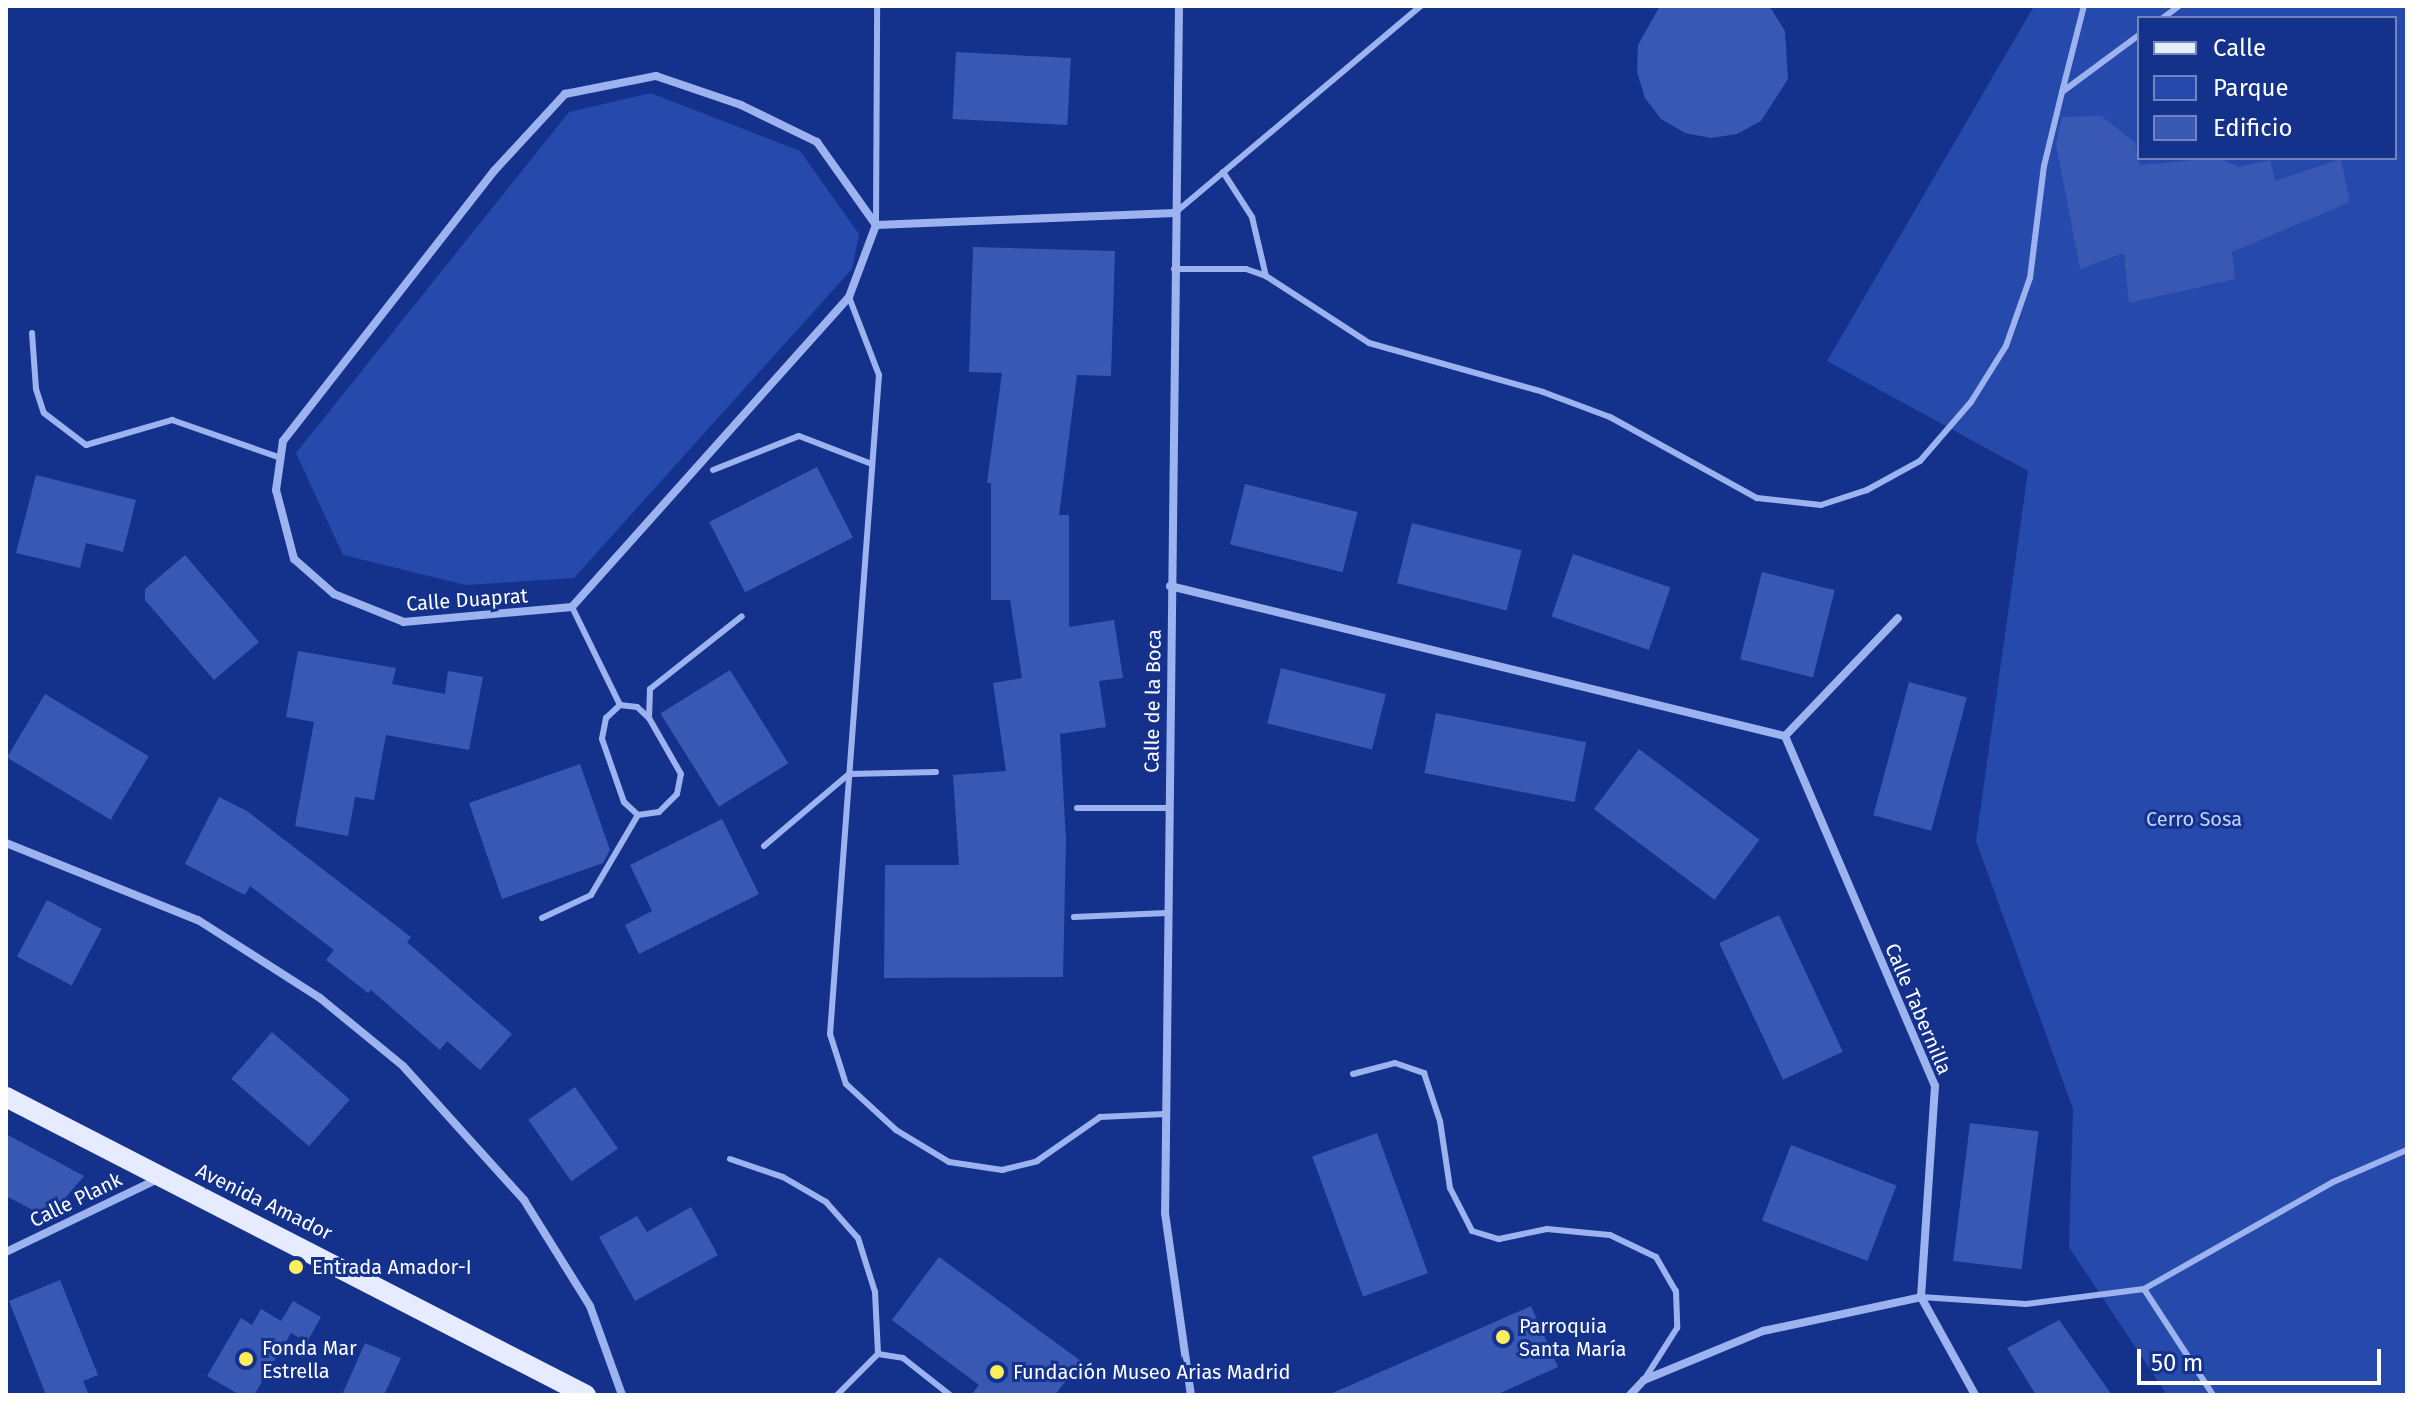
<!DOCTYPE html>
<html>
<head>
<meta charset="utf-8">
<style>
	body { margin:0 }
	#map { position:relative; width:2413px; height:1401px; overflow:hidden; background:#14328c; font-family:"Fira Sans",sans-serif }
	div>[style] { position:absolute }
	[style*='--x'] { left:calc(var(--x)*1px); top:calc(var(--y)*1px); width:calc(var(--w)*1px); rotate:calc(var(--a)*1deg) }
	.green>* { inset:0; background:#2649ac }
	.building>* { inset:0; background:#3858b4; transform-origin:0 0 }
	.service>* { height:6px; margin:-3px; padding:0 3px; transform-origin:3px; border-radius:3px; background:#9db3f0 }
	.minor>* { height:8px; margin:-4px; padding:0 4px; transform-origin:4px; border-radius:4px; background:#9db3f0 }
	.primary>* { height:20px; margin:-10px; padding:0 10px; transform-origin:10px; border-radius:10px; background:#e6ebff }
	.dots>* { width:22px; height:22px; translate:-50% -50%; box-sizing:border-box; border:4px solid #14328c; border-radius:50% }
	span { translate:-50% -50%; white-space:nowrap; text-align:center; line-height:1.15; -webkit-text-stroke:6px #14328c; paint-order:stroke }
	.street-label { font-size:20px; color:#fff }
	.park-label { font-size:20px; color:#c4d3fc }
	.poi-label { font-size:20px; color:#fff }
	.left { translate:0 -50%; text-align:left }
	.frame { position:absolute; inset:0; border:8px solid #fff; pointer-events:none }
	.legend { position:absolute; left:2137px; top:16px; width:260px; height:144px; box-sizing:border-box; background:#14328c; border:2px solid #7284ba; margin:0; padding:10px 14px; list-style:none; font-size:24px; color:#fff }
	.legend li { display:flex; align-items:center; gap:16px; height:40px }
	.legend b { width:40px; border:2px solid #7284ba }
	.scale { position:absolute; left:2137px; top:1349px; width:244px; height:36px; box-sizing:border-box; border:4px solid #fff; border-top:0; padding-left:10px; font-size:24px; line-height:28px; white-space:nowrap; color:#fff; -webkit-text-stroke:6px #14328c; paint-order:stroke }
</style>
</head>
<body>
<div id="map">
	<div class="green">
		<div style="clip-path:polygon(evenodd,2034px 6px,2407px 6px,2407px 1395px,2167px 1395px,2069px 1247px,2073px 1109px,1976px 841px,2028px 471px,1827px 361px,2034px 6px,2139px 18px,2395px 18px,2395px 158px,2139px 158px,2139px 18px)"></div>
		<div style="clip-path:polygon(651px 93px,800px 151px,859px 234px,852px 269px,574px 578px,466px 585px,343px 555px,296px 453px,569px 112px)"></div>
	</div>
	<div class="building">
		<div style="clip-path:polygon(1660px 6px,1767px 6px,1772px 10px,1785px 31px,1788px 79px,1761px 121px,1737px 134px,1711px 138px,1685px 133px,1661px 119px,1645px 98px,1637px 72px,1638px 45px)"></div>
		<div style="left:956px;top:52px;width:115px;height:67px;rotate:3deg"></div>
		<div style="clip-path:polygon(2101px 116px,2135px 142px,2140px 165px,2217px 158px,2239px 167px,2270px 160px,2275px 181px,2341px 159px,2350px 202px,2232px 252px,2235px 279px,2129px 303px,2124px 253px,2080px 269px,2056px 144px,2062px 117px)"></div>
		<div style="clip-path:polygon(973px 247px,1115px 251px,1111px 376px,1077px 375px,1059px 515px,1069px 515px,1069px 627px,1114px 620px,1123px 678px,1099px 681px,1106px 727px,1060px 734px,1066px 839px,1063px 977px,884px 978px,885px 865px,959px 865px,953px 775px,1006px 771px,993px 683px,1022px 678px,1010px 600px,991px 600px,991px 483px,987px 483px,1002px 373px,969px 372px)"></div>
		<div style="left:817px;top:467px;width:79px;height:121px;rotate:63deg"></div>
		<div style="clip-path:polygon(36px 475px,136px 500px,123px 552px,86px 543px,80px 568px,16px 553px)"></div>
		<div style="left:1245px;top:484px;width:116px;height:62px;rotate:14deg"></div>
		<div style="left:1412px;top:523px;width:113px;height:62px;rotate:14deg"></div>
		<div style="left:1573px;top:554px;width:103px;height:66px;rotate:19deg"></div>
		<div style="clip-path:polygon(185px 555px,259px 642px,214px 680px,145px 600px,145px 589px)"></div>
		<div style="left:1762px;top:572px;width:75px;height:90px;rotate:14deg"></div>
		<div style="clip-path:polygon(298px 651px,396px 668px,392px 684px,445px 694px,448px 671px,483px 677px,469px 750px,386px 735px,374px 800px,355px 797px,348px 836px,295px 826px,314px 722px,286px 717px)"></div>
		<div style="left:1281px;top:668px;width:108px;height:57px;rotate:14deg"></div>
		<div style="left:730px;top:670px;width:110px;height:82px;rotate:58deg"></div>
		<div style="left:1909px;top:682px;width:60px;height:138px;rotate:15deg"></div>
		<div style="left:45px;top:694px;width:121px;height:74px;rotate:31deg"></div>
		<div style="left:1436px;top:713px;width:153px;height:61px;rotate:11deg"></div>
		<div style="left:1639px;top:749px;width:151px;height:75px;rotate:37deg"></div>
		<div style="clip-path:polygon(580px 764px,610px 850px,603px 863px,502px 899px,469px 803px)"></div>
		<div style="clip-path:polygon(219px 797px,247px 811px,411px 937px,407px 942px,512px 1034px,480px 1070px,447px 1041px,440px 1050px,371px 990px,368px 993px,326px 960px,334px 950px,250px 886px,245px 895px,185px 864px)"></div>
		<div style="clip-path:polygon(722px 819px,759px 894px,639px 954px,625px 925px,652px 911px,630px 865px)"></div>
		<div style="left:47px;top:900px;width:62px;height:64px;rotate:28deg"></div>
		<div style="left:1779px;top:915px;width:151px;height:66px;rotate:65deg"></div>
		<div style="left:272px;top:1032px;width:103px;height:62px;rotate:41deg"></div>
		<div style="left:575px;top:1087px;width:75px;height:57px;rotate:55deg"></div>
		<div style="left:1970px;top:1123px;width:69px;height:139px;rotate:7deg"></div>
		<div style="left:1377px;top:1133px;width:149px;height:69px;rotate:70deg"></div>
		<div style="clip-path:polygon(6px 1134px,84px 1176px,48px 1218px,6px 1196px)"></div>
		<div style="left:1791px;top:1145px;width:113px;height:81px;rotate:21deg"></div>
		<div style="clip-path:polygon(691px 1207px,718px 1255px,635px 1301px,599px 1237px,637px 1216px,647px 1232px)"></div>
		<div style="clip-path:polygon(939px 1257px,1081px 1361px,1055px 1395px,971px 1395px,979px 1385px,892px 1320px)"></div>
		<div style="clip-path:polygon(60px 1280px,98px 1375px,83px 1381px,89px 1395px,46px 1395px,9px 1301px)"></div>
		<div style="clip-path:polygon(293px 1301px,321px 1317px,307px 1342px,291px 1333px,254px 1395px,240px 1395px,207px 1376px,241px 1318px,252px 1325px,261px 1309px,281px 1321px)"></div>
		<div style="clip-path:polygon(1531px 1306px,1558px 1367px,1496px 1395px,1328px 1395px)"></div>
		<div style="clip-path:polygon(2059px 1320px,2112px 1395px,2036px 1395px,2007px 1348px)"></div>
		<div style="clip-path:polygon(365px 1343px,401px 1358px,384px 1395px,342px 1395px)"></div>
	</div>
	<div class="service">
		<div style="--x:2163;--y:18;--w:20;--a:-37"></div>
		<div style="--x:2062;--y:92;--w:89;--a:-75.7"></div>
		<div style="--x:1223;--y:172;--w:54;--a:57.2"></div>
		<div style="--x:1252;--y:217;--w:61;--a:76.7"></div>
		<div style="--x:1176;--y:212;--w:320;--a:-40.1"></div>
		<div style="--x:876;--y:225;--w:219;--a:-89.7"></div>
		<div style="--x:1174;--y:269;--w:72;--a:0"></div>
		<div style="--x:1246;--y:269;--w:21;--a:19"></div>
		<div style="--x:1266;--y:276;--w:123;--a:33"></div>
		<div style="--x:1369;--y:343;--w:181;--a:15.7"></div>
		<div style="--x:1543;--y:392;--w:72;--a:20.5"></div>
		<div style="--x:1610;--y:417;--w:168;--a:28.9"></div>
		<div style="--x:1757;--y:498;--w:64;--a:6.2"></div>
		<div style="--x:1821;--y:505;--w:48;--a:-18.1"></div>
		<div style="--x:1867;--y:490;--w:60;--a:-28.7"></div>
		<div style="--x:1920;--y:461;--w:78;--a:-49.2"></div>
		<div style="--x:1971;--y:402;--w:66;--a:-58"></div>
		<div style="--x:2006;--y:346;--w:72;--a:-70.6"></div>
		<div style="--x:2030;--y:278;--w:113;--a:-82.9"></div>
		<div style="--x:2044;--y:166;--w:76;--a:-76.3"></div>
		<div style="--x:2062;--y:92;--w:96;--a:-36.5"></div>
		<div style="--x:849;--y:297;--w:84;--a:69"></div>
		<div style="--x:879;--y:375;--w:661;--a:94.25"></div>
		<div style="--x:830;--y:1034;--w:52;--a:72.3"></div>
		<div style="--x:846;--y:1084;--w:68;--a:42.6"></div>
		<div style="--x:896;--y:1130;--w:62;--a:31.1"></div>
		<div style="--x:949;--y:1162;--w:54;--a:8.6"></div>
		<div style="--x:1002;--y:1170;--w:36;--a:-14"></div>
		<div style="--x:1037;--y:1161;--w:77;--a:-34.9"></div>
		<div style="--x:1100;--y:1117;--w:65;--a:-2.6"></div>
		<div style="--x:32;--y:333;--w:56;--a:85.9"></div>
		<div style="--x:36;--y:389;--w:25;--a:72"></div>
		<div style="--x:44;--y:413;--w:53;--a:37.3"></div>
		<div style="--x:86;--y:445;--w:90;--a:-16.2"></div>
		<div style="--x:172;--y:420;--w:115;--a:19.2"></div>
		<div style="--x:713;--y:470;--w:92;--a:-21.6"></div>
		<div style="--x:799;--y:436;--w:78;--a:21"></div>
		<div style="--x:572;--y:607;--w:109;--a:63.9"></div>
		<div style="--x:620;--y:705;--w:19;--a:137"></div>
		<div style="--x:606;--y:718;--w:21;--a:101"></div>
		<div style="--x:602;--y:739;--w:67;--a:70.8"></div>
		<div style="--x:624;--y:802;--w:19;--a:43"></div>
		<div style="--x:638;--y:815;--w:21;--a:-8"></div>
		<div style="--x:659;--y:812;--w:25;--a:-45"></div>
		<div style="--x:677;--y:794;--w:20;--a:-79"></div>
		<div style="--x:681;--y:774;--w:64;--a:-119.7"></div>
		<div style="--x:649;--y:718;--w:16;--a:-137"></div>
		<div style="--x:637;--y:707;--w:17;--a:-173"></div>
		<div style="--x:649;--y:718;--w:29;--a:-88"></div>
		<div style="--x:650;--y:689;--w:117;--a:-38.4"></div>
		<div style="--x:1077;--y:808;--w:91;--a:0"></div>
		<div style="--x:764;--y:846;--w:111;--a:-40.3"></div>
		<div style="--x:849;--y:774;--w:87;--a:-1.3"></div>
		<div style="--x:1074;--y:917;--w:93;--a:-2.5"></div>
		<div style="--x:542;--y:918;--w:54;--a:-25.1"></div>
		<div style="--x:591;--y:895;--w:93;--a:-59.6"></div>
		<div style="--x:1353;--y:1074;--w:43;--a:-14.7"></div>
		<div style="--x:1395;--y:1063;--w:31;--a:19"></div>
		<div style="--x:1424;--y:1073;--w:51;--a:71.6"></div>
		<div style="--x:1440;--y:1121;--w:68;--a:81.5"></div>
		<div style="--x:1450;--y:1188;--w:48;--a:62.9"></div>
		<div style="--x:1472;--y:1231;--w:28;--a:17"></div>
		<div style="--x:1499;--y:1239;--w:49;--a:-11.8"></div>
		<div style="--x:1547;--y:1229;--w:63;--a:5.4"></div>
		<div style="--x:1610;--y:1235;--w:51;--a:25.6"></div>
		<div style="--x:1656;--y:1257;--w:39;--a:60"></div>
		<div style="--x:1676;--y:1291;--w:37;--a:88"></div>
		<div style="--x:1677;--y:1328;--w:62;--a:122.4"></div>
		<div style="--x:730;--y:1159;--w:56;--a:18.8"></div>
		<div style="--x:783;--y:1177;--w:50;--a:30.2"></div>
		<div style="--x:826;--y:1202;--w:48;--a:48.4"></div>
		<div style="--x:858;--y:1238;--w:57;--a:72.5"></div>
		<div style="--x:875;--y:1292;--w:62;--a:87.2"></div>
		<div style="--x:2144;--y:1289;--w:126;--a:56.9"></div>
		<div style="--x:1921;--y:1297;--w:105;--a:3.8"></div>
		<div style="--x:2026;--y:1304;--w:119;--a:-7.2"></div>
		<div style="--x:2144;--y:1289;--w:217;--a:-29.5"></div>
		<div style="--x:2333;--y:1182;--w:81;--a:-23.4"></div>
		<div style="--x:837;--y:1395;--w:58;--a:-45"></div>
		<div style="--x:878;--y:1354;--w:25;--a:9"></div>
		<div style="--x:903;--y:1358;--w:60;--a:38.2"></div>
	</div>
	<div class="minor">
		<div style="--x:1179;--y:6;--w:1207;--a:90.66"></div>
		<div style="--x:1165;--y:1213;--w:184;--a:81.9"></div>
		<div style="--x:656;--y:76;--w:90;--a:18.8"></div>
		<div style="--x:741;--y:105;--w:85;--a:26"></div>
		<div style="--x:817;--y:142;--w:102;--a:54.6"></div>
		<div style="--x:876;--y:225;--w:77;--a:110.6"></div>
		<div style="--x:849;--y:297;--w:416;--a:131.8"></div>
		<div style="--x:572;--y:607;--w:169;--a:174.9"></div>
		<div style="--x:404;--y:622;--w:75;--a:-158.2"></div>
		<div style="--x:334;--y:594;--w:53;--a:-138.8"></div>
		<div style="--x:294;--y:559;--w:71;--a:-104.6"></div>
		<div style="--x:276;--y:490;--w:49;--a:-81.9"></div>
		<div style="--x:283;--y:441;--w:343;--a:-52"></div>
		<div style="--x:494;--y:171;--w:105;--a:-47.3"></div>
		<div style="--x:565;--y:94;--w:93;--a:-11.2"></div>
		<div style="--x:876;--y:225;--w:299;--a:-2.3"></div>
		<div style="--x:1170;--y:586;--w:633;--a:13.71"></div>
		<div style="--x:1785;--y:736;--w:163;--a:-46.2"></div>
		<div style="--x:1785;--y:736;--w:381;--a:66.8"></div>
		<div style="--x:1935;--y:1086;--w:211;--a:93.8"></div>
		<div style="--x:1921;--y:1297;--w:112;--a:61.1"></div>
		<div style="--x:6;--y:843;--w:207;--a:21.9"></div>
		<div style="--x:198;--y:920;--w:145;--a:32.6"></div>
		<div style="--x:320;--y:998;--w:107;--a:39.3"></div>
		<div style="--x:403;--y:1066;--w:181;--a:47.9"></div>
		<div style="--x:524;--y:1200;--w:125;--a:58.1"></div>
		<div style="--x:590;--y:1306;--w:95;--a:70.2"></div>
		<div style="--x:6;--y:1252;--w:171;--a:-25.7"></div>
		<div style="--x:1630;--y:1395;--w:21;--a:-47"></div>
		<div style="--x:1644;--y:1380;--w:129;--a:-22.4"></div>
		<div style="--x:1763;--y:1331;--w:162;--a:-12.1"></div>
	</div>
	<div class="primary">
		<div style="--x:6;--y:1097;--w:652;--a:27.19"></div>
	</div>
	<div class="dots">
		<div style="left:296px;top:1267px;background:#ffee5c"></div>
		<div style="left:1503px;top:1337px;background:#ffee5c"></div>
		<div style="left:246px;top:1359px;background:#ffee5c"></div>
		<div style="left:997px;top:1372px;background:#ffee5c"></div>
	</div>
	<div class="street-label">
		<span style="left:467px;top:600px;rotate:-4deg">Calle Duaprat</span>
		<span style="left:1153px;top:701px;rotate:-89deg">Calle de la Boca</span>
		<span style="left:1918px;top:1009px;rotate:67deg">Calle Tabernilla</span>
		<span style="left:76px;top:1200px;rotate:-26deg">Calle Plank</span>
		<span style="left:264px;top:1202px;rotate:26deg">Avenida Amador</span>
	</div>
	<div class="park-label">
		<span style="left:2194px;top:819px">Cerro Sosa</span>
	</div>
	<div class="poi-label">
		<span class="left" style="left:312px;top:1267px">Entrada Amador-I</span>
		<span class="left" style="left:1519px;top:1338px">Parroquia<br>Santa María</span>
		<span class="left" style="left:262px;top:1360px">Fonda Mar<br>Estrella</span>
		<span class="left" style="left:1013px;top:1372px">Fundación Museo Arias Madrid</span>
	</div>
	<div class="frame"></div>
	<ul class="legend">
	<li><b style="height:10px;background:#e6ebff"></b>Calle</li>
	<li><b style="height:22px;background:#2649ac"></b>Parque</li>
	<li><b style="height:22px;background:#3858b4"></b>Edificio</li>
	</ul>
	<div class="scale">50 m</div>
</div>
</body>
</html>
